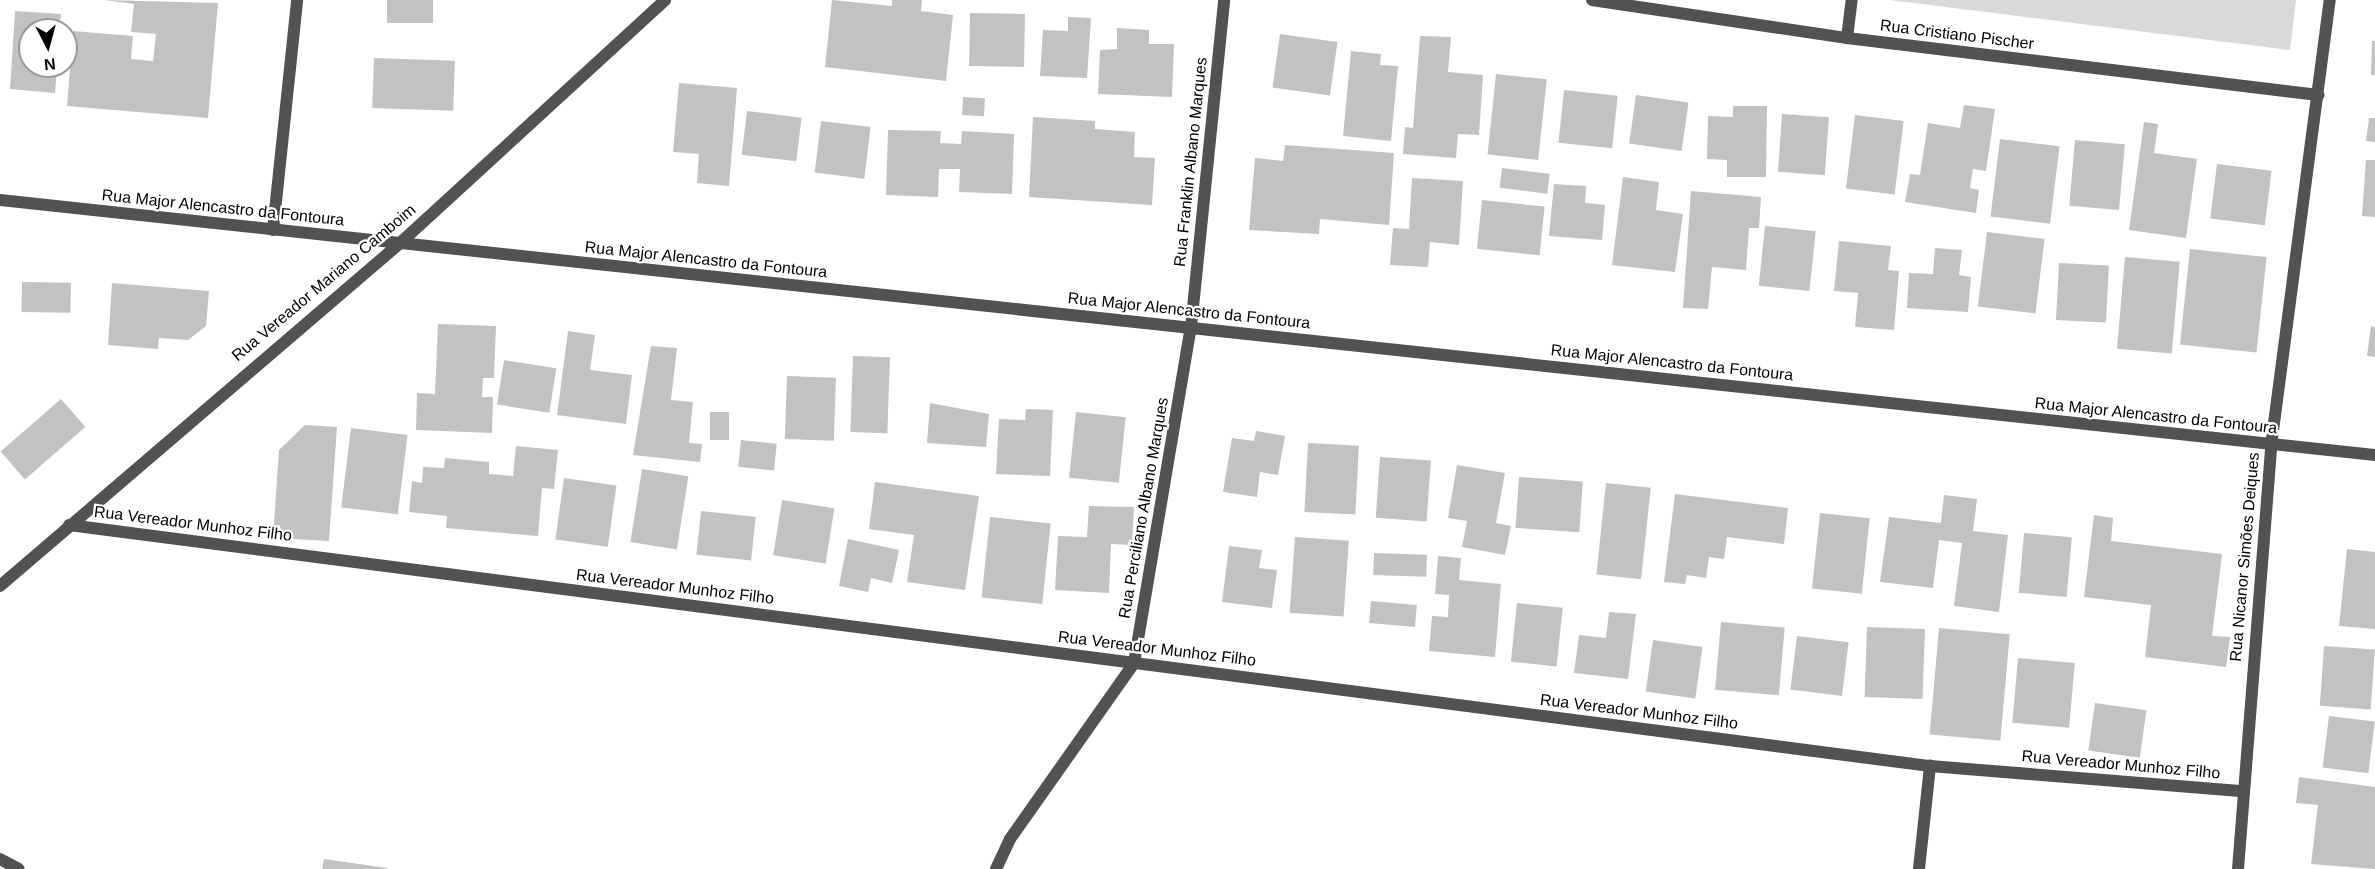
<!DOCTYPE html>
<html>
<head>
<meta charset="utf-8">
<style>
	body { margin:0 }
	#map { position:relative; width:2375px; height:869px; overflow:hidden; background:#fff; font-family:Arial,sans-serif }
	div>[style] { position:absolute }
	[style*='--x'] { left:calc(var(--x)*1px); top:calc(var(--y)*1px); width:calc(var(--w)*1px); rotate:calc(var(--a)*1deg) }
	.green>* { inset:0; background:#d9d9d9 }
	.building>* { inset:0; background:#c2c2c2; transform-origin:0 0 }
	.street>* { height:12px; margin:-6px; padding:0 6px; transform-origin:6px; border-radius:6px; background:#525252 }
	span { translate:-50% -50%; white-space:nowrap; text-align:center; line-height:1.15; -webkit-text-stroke:4.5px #fff; paint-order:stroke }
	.street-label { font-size:16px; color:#000 }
	.north { position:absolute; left:18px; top:18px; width:60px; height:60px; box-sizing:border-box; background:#fff; border:2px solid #999; border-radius:50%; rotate:174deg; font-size:16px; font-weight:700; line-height:24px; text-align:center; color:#000 }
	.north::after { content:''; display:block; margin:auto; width:21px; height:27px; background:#000; clip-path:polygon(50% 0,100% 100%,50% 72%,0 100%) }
</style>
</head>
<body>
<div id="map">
	<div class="green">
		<div style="clip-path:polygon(1890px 0,2296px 0,2290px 50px)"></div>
	</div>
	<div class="building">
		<div style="clip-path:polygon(104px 0,218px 3px,208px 118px,67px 106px,73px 31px,133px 36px,131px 59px,153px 61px,156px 34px,131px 32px,134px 4px)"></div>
		<div style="left:387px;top:0;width:46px;height:23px"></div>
		<div style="clip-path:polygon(832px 0,892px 6px,892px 0,922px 0,921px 11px,953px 15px,946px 81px,825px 67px)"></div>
		<div style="clip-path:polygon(15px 11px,61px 14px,59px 30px,30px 30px,30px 66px,57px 66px,55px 93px,10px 89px)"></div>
		<div style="left:970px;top:13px;width:55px;height:53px;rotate:1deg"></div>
		<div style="clip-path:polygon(1068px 17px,1091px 18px,1087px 78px,1040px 76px,1043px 30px,1068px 31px)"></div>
		<div style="clip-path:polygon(1117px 28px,1149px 30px,1149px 44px,1174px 44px,1172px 97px,1098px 94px,1100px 50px,1117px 49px)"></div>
		<div style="left:1280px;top:34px;width:58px;height:54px;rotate:8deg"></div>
		<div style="clip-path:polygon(1420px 36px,1451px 37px,1448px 72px,1483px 75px,1479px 135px,1458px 134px,1456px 158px,1403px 154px,1405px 127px,1413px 128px)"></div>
		<div style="clip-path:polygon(2372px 41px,2375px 41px,2375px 75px,2371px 75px)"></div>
		<div style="clip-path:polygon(1351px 51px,1381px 54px,1380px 65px,1398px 66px,1391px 141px,1343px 136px)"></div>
		<div style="left:374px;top:58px;width:81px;height:50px;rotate:2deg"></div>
		<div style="left:1496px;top:74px;width:51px;height:81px;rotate:6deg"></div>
		<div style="clip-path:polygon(679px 83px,737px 88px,729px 186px,697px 183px,699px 154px,673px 152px)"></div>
		<div style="left:1564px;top:90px;width:54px;height:53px;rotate:6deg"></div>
		<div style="left:1636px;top:95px;width:53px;height:49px;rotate:8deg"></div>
		<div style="left:963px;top:97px;width:22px;height:18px;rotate:3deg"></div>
		<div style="clip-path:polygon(1964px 105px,1995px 109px,1986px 171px,1973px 169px,1970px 188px,1979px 190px,1976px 213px,1905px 202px,1910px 174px,1920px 175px,1928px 123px,1960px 128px)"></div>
		<div style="clip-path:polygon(1733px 106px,1767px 106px,1766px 177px,1727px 177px,1727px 160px,1707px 159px,1708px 116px,1733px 117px)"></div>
		<div style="left:747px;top:111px;width:55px;height:44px;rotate:7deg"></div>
		<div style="left:1782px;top:114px;width:47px;height:58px;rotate:4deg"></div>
		<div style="left:1855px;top:115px;width:49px;height:74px;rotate:7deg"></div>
		<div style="clip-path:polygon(1033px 117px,1095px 121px,1095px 129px,1135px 132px,1134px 157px,1155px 158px,1152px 205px,1029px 197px)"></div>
		<div style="clip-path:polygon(2369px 118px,2375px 118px,2375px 142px,2366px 141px)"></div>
		<div style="left:821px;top:121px;width:50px;height:52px;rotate:7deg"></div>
		<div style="clip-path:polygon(2144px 122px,2158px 124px,2154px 153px,2197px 159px,2186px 238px,2129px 230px)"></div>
		<div style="clip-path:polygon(888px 130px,941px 131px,940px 143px,961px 144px,962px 131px,1014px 134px,1012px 194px,959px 192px,960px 169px,939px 169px,938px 197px,886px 195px)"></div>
		<div style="left:2000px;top:139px;width:60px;height:78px;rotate:7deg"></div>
		<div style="left:2075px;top:140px;width:50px;height:66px;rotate:5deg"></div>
		<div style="clip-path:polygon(1285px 145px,1394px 153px,1389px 225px,1320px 219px,1319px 234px,1249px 230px,1255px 158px,1283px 161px)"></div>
		<div style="clip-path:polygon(2366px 160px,2375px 160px,2375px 217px,2362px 216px)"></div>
		<div style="left:2217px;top:164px;width:55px;height:55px;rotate:7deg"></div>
		<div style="left:1502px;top:168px;width:48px;height:20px;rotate:7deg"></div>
		<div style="clip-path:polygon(1623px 177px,1659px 182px,1656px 210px,1683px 214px,1675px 272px,1612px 265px)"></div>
		<div style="clip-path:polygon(1412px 178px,1463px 181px,1459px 245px,1430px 242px,1428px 267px,1390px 265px,1393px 228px,1409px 229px)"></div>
		<div style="clip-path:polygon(1554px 184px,1586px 186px,1585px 203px,1605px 205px,1602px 240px,1549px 236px)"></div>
		<div style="clip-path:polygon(1691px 191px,1761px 197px,1759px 228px,1749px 228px,1746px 270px,1712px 267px,1708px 309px,1683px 308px)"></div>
		<div style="left:1482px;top:200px;width:63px;height:49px;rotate:6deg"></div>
		<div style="left:1765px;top:226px;width:51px;height:60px;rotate:6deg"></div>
		<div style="left:1987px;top:232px;width:58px;height:75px;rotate:7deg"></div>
		<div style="clip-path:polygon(1839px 241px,1891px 246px,1888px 270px,1899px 271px,1894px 330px,1855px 327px,1858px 293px,1834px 291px)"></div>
		<div style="clip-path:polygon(1935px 248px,1962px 250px,1959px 275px,1971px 277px,1968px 312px,1907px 308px,1909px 273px,1933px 274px)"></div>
		<div style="left:2190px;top:249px;width:77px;height:96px;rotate:6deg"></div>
		<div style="left:2125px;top:257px;width:55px;height:92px;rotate:5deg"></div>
		<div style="left:2059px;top:263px;width:50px;height:57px;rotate:3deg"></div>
		<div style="left:22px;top:282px;width:49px;height:30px;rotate:1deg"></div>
		<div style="clip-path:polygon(112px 283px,209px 291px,206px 326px,188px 340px,159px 338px,158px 349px,108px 345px)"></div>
		<div style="clip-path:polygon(438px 324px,496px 326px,494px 378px,483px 378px,482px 397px,493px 397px,492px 433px,416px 430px,417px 393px,435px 394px)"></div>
		<div style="clip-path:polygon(2371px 326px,2375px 327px,2375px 357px,2367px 356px)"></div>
		<div style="clip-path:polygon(568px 331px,595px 335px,590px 370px,632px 375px,626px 424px,557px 415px)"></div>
		<div style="clip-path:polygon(651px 346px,677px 348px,671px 400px,693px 402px,689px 443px,702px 444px,700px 462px,633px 455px)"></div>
		<div style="left:853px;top:356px;width:37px;height:76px;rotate:2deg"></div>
		<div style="left:504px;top:360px;width:53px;height:45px;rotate:9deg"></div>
		<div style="left:787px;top:376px;width:49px;height:63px;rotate:2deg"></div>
		<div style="left:61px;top:399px;width:37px;height:80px;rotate:49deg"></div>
		<div style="clip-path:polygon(930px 403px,989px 414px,986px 447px,927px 443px)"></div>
		<div style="clip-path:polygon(1026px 409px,1053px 410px,1050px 476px,996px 474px,999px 419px,1025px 420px)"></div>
		<div style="left:710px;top:412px;width:19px;height:28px"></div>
		<div style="left:1076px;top:412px;width:50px;height:66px;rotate:6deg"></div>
		<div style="clip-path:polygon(305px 425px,337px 427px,329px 541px,273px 538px,279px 450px)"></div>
		<div style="left:351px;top:428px;width:57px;height:80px;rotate:7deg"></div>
		<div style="clip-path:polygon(1256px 431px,1285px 436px,1278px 475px,1260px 472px,1257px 497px,1223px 492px,1232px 438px,1254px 441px)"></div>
		<div style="left:741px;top:440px;width:36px;height:27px;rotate:6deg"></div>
		<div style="left:1308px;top:443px;width:51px;height:69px;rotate:3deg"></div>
		<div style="clip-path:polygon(516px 446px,558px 450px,554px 489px,542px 488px,538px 536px,446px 528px,447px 516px,409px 512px,412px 481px,422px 483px,423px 467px,444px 468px,445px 458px,489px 462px,489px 474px,513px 476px)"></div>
		<div style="left:1380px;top:457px;width:51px;height:61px;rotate:4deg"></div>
		<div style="clip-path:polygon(1457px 465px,1505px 473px,1496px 523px,1511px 526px,1505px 555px,1462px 547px,1467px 521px,1448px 518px)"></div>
		<div style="left:642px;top:469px;width:47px;height:74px;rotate:9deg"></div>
		<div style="left:1519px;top:477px;width:64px;height:51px;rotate:4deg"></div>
		<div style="left:564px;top:478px;width:53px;height:62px;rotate:8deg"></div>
		<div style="clip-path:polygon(875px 482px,979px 496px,965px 590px,907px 582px,914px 535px,869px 529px)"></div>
		<div style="left:1606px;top:483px;width:45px;height:92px;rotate:6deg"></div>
		<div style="clip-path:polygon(1675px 494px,1788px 508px,1784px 544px,1727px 537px,1724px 559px,1709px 557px,1706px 578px,1687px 575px,1685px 584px,1664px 582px)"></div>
		<div style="clip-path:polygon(1944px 495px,1977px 499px,1973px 531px,2008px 535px,1999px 612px,1954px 606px,1962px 543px,1939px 540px,1933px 588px,1880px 582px,1889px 517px,1941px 523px)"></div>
		<div style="left:782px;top:500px;width:53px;height:56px;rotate:9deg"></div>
		<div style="clip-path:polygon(1089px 506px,1134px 507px,1132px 545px,1111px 544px,1109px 593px,1055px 590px,1058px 536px,1087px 537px)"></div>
		<div style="left:701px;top:511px;width:55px;height:44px;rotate:6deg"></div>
		<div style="left:1820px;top:513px;width:50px;height:76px;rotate:6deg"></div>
		<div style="clip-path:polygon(2094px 515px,2113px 518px,2111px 541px,2222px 554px,2212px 636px,2230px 637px,2226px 667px,2145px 657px,2151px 605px,2084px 597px)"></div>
		<div style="left:990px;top:517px;width:61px;height:81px;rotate:6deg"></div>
		<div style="left:2024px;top:533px;width:48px;height:60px;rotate:5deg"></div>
		<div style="left:1295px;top:537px;width:54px;height:76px;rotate:4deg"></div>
		<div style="clip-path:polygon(848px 539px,899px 550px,892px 583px,871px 578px,868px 592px,839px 586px)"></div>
		<div style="clip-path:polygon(1229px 546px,1262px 550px,1259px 568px,1277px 570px,1272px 608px,1222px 602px)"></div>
		<div style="clip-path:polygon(2347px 549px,2375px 552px,2375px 629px,2339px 626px)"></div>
		<div style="left:1374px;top:553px;width:53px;height:22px;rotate:2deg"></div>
		<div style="clip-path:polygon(1438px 556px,1461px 558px,1459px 580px,1501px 584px,1495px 657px,1429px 651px,1432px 616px,1448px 617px,1449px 595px,1435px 594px)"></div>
		<div style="left:1371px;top:601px;width:46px;height:22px;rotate:5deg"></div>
		<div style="left:1517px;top:603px;width:46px;height:59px;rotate:6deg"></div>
		<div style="clip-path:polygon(1609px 612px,1636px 614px,1628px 679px,1574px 673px,1579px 635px,1606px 638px)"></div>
		<div style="left:1721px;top:622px;width:64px;height:68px;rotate:5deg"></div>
		<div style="left:1867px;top:627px;width:58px;height:70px;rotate:2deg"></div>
		<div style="left:1939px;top:628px;width:71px;height:107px;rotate:5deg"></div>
		<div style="left:1797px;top:636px;width:52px;height:54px;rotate:7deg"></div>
		<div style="left:1653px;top:640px;width:50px;height:52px;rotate:8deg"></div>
		<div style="left:2324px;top:646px;width:51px;height:60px;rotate:4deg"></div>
		<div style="left:2018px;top:658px;width:57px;height:65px;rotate:5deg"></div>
		<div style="left:2095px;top:703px;width:52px;height:48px;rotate:8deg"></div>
		<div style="left:2329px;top:716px;width:46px;height:52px;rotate:7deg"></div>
		<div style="clip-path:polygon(2299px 777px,2375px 787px,2375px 869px,2311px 864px,2318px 805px,2296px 803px)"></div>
		<div style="clip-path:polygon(324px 859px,387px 868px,387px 869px,322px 869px)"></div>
	</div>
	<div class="street">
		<div style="--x:1592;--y:0;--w:258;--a:8.5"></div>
		<div style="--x:1847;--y:38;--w:475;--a:6.9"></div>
		<div style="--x:1847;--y:38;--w:38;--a:-83"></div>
		<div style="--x:0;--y:200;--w:2389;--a:6.13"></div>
		<div style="--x:273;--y:230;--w:231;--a:-84"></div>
		<div style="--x:69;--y:525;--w:1877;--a:7.38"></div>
		<div style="--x:1930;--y:766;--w:314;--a:4.6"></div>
		<div style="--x:0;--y:586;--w:526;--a:-40.6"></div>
		<div style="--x:399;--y:244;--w:361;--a:-42.5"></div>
		<div style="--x:0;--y:859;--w:21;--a:28"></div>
		<div style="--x:996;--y:869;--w:33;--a:-65"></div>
		<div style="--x:1010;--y:839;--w:215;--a:-54.8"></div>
		<div style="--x:1134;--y:663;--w:341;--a:-80.4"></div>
		<div style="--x:1191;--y:327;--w:329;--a:-84.2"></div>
		<div style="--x:1919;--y:869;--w:104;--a:-83.9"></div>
		<div style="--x:2238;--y:869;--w:424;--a:-85.5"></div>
		<div style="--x:2271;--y:446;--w:450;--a:-82.5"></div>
	</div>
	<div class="street-label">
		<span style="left:1957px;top:35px;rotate:7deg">Rua Cristiano Pischer</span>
		<span style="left:1191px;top:162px;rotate:-84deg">Rua Franklin Albano Marques</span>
		<span style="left:223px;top:208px;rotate:6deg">Rua Major Alencastro da Fontoura</span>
		<span style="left:706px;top:260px;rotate:6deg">Rua Major Alencastro da Fontoura</span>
		<span style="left:324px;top:283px;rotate:-40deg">Rua Vereador Mariano Camboim</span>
		<span style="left:1189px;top:311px;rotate:6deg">Rua Major Alencastro da Fontoura</span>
		<span style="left:1672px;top:363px;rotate:6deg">Rua Major Alencastro da Fontoura</span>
		<span style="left:2156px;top:416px;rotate:6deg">Rua Major Alencastro da Fontoura</span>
		<span style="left:1144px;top:508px;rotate:-80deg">Rua Perciliano Albano Marques</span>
		<span style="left:193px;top:524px;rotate:7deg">Rua Vereador Munhoz Filho</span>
		<span style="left:2245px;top:557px;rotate:-85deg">Rua Nicanor Simões Deiques</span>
		<span style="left:675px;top:587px;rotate:7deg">Rua Vereador Munhoz Filho</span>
		<span style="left:1157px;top:649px;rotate:7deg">Rua Vereador Munhoz Filho</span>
		<span style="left:1639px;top:712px;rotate:7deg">Rua Vereador Munhoz Filho</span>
		<span style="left:2121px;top:765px;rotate:5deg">Rua Vereador Munhoz Filho</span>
	</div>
	<div class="north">N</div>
</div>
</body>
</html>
